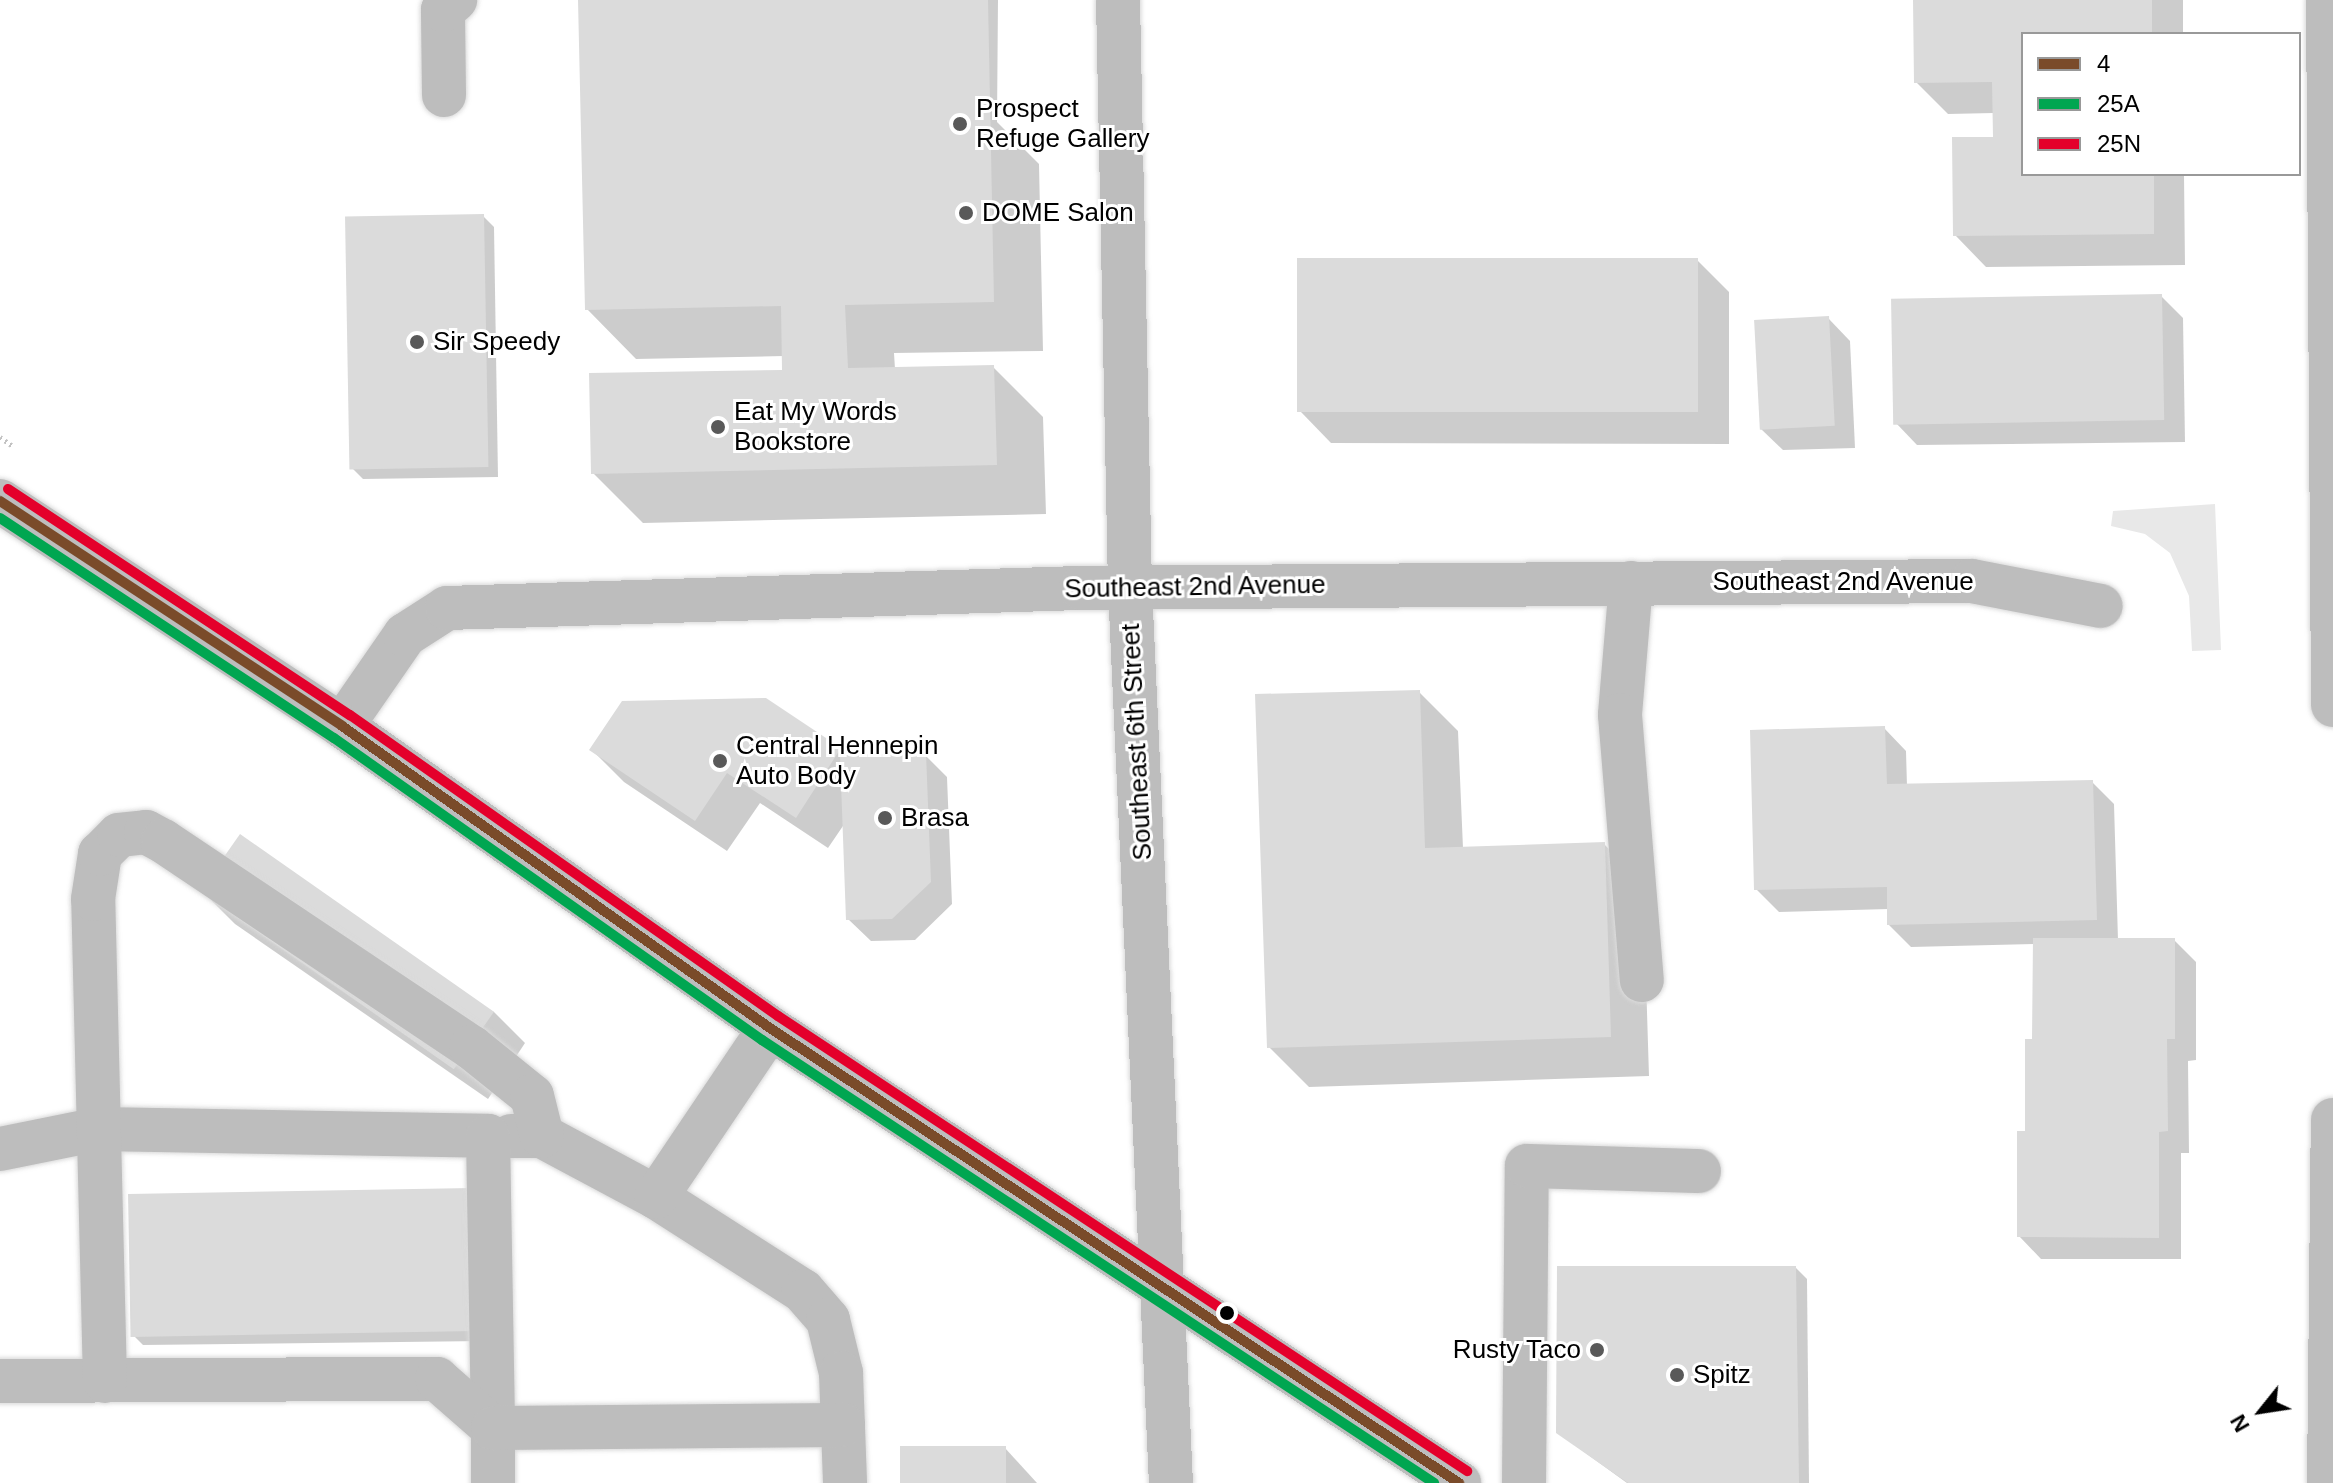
<!DOCTYPE html>
<html>
<head>
<meta charset="utf-8">
<style>
	body { margin:0 }
	#map { position:relative; width:2333px; height:1483px; overflow:hidden; background:#fff; font-family:Helvetica,sans-serif }
	div>[style] { position:absolute }
	[style*='--x'] { left:calc(var(--x)*1px); top:calc(var(--y)*1px); width:calc(var(--w)*1px); rotate:calc(var(--a)*1deg) }
	.green>* { inset:0; background:#e8e8e8 }
	.shadow>* { inset:0; background:#0003 }
	.building>* { inset:0; background:#dbdbdb; transform-origin:0 0 }
	.path>* { height:5px; margin-top:-2.5px; transform-origin:0; background:repeating-linear-gradient(90deg,#c2c2c2 0 2px,transparent 0 6px) }
	.roads { filter:drop-shadow(0 0 2px #dbdbdb) drop-shadow(0 0 2px #dbdbdb) }
	.minor>* { height:44px; margin:-22px; padding:0 22px; transform-origin:22px; border-radius:22px; background:#bdbdbd }
	.major>* { height:44px; margin:-22px; padding:0 22px; transform-origin:22px; border-radius:22px; background:#bdbdbd }
	.bus-1>* { height:10px; margin:-5px; padding:0 5px; transform-origin:5px; border-radius:5px; background:#7a4b2a }
	.bus-2>* { height:10px; margin:-5px; padding:0 5px; transform-origin:5px; border-radius:5px; background:#00a651 }
	.bus-3>* { height:10px; margin:-5px; padding:0 5px; transform-origin:5px; border-radius:5px; background:#e4002b }
	.dots>* { width:22px; height:22px; translate:-50% -50%; box-sizing:border-box; border:4px solid #fff; border-radius:50% }
	span { translate:-50% -50%; white-space:nowrap; text-align:center; line-height:1.15; -webkit-text-stroke:6px #fff; paint-order:stroke }
	.poi-label { font-size:26px; color:#000 }
	.left { translate:0 -50%; text-align:left }
	.right { translate:-100% -50%; text-align:right }
	.street-label { font-size:26px; color:#000 }
	.legend { position:absolute; left:2021px; top:32px; width:280px; height:144px; box-sizing:border-box; background:#fff; border:2px solid #999; margin:0; padding:10px 14px; list-style:none; font-size:24px; color:#000 }
	.legend li { display:flex; align-items:center; gap:16px; height:40px }
	.legend b { width:40px; border:2px solid #999 }
	.north { position:absolute; left:2221px; top:1371px; width:80px; height:80px; -webkit-text-stroke:6px #fff; paint-order:stroke; rotate:240deg; font-size:22px; font-weight:700; line-height:32px; text-align:center; color:#000 }
	.north::after { content:''; display:block; margin:auto; width:28px; height:36px; background:#000; clip-path:polygon(50% 0,100% 100%,50% 72%,0 100%) }
</style>
</head>
<body>
<div id="map">
	<div class="green">
		<div style="clip-path:polygon(2215px 504px,2221px 650px,2192px 651px,2189px 596px,2170px 553px,2145px 534px,2111px 526px,2113px 511px)"></div>
	</div>
	<div class="shadow">
		<div style="clip-path:polygon(580px 0,998px 0,997px 122px,1039px 164px,1043px 351px,894px 353px,895px 369px,993px 367px,1043px 417px,1046px 514px,643px 523px,593px 473px,784px 372px,784px 356px,636px 359px,587px 309px)"></div>
		<div style="clip-path:polygon(1915px 0,2183px 0,2183px 34px,2023px 34px,2023px 174px,2184px 174px,2185px 265px,1986px 267px,1955px 235px,1995px 139px,1994px 113px,1948px 114px,1916px 82px)"></div>
		<div style="clip-path:polygon(483px 216px,494px 227px,498px 477px,363px 479px,352px 468px)"></div>
		<div style="clip-path:polygon(1697px 260px,1729px 292px,1729px 444px,1331px 443px,1300px 411px)"></div>
		<div style="clip-path:polygon(2161px 296px,2183px 318px,2185px 442px,1917px 445px,1895px 422px)"></div>
		<div style="clip-path:polygon(1828px 318px,1850px 341px,1855px 448px,1783px 450px,1760px 428px)"></div>
		<div style="clip-path:polygon(1419px 692px,1458px 731px,1463px 848px,1604px 844px,1643px 884px,1649px 1076px,1309px 1087px,1269px 1047px)"></div>
		<div style="clip-path:polygon(765px 700px,847px 757px,925px 755px,947px 777px,952px 904px,915px 940px,871px 941px,848px 919px,845px 823px,828px 848px,760px 803px,727px 851px,624px 782px,592px 750px)"></div>
		<div style="clip-path:polygon(1884px 728px,1906px 751px,1907px 786px,2092px 782px,2114px 804px,2118px 940px,2174px 940px,2196px 962px,2196px 1060px,2188px 1061px,2189px 1153px,2181px 1153px,2181px 1259px,2041px 1259px,2019px 1236px,2034px 1041px,2034px 944px,1911px 947px,1889px 925px,1889px 909px,1779px 912px,1756px 889px)"></div>
		<div style="clip-path:polygon(203px 892px,494px 1012px,525px 1043px,488px 1099px,235px 924px)"></div>
		<div style="clip-path:polygon(471px 1190px,485px 1341px,143px 1345px,132px 1334px)"></div>
		<div style="clip-path:polygon(1796px 1268px,1807px 1279px,1809px 1483px,1627px 1483px,1558px 1433px)"></div>
		<div style="clip-path:polygon(1005px 1448px,1037px 1483px,902px 1483px)"></div>
	</div>
	<div class="building">
		<div style="clip-path:polygon(578px 0,988px 0,994px 302px,845px 305px,848px 368px,994px 365px,997px 465px,591px 474px,589px 373px,782px 370px,781px 306px,585px 310px)"></div>
		<div style="clip-path:polygon(1913px 0,2152px 0,2152px 34px,2023px 34px,2023px 174px,2154px 174px,2154px 234px,1953px 236px,1952px 137px,1993px 137px,1992px 82px,1914px 83px)"></div>
		<div style="left:484px;top:214px;width:253px;height:139px;rotate:89deg"></div>
		<div style="left:1297px;top:258px;width:401px;height:154px"></div>
		<div style="left:2162px;top:294px;width:126px;height:271px;rotate:89deg"></div>
		<div style="left:1829px;top:316px;width:110px;height:75px;rotate:87deg"></div>
		<div style="clip-path:polygon(1420px 690px,1425px 848px,1605px 842px,1611px 1037px,1267px 1048px,1255px 694px)"></div>
		<div style="clip-path:polygon(766px 698px,841px 748px,796px 818px,727px 773px,695px 821px,589px 750px,622px 701px)"></div>
		<div style="clip-path:polygon(1885px 726px,1887px 784px,2093px 780px,2097px 920px,1887px 925px,1887px 887px,1754px 890px,1750px 730px)"></div>
		<div style="clip-path:polygon(926px 753px,931px 882px,892px 919px,846px 920px,840px 755px)"></div>
		<div style="left:240px;top:834px;width:310px;height:70px;rotate:35deg"></div>
		<div style="clip-path:polygon(2033px 938px,2175px 938px,2175px 1039px,2167px 1039px,2168px 1131px,2159px 1132px,2159px 1238px,2017px 1237px,2017px 1131px,2025px 1131px,2025px 1039px,2032px 1039px)"></div>
		<div style="left:472px;top:1188px;width:143px;height:344px;rotate:89deg"></div>
		<div style="clip-path:polygon(1557px 1266px,1796px 1266px,1799px 1483px,1628px 1483px,1556px 1433px)"></div>
		<div style="left:1006px;top:1446px;width:37px;height:106px;rotate:90deg"></div>
	</div>
	<div class="path">
		<div style="--x:0;--y:437;--w:16;--a:35"></div>
	</div>
	<div class="roads">
		<div class="minor">
			<div style="--x:1118;--y:0;--w:588;--a:88.83"></div>
			<div style="--x:1130;--y:588;--w:896;--a:87.38"></div>
			<div style="--x:2328;--y:0;--w:705;--a:89.59"></div>
			<div style="--x:444;--y:95;--w:85;--a:-90.7"></div>
			<div style="--x:443;--y:10;--w:16;--a:-40"></div>
			<div style="--x:1631;--y:583;--w:132;--a:94.8"></div>
			<div style="--x:1620;--y:715;--w:266;--a:85.3"></div>
			<div style="--x:342;--y:726;--w:111;--a:-55.3"></div>
			<div style="--x:405;--y:635;--w:50;--a:-32.7"></div>
			<div style="--x:447;--y:608;--w:634;--a:-1.81"></div>
			<div style="--x:1081;--y:588;--w:891;--a:-0.45"></div>
			<div style="--x:1972;--y:581;--w:131;--a:11"></div>
			<div style="--x:511;--y:1136;--w:31;--a:0"></div>
			<div style="--x:542;--y:1136;--w:129;--a:28.2"></div>
			<div style="--x:656;--y:1197;--w:174;--a:32.6"></div>
			<div style="--x:803;--y:1291;--w:38;--a:49"></div>
			<div style="--x:828;--y:1320;--w:55;--a:76.2"></div>
			<div style="--x:841;--y:1373;--w:110;--a:87.9"></div>
			<div style="--x:0;--y:1149;--w:101;--a:-11.4"></div>
			<div style="--x:99;--y:1129;--w:389;--a:1"></div>
			<div style="--x:488;--y:1136;--w:292;--a:89"></div>
			<div style="--x:656;--y:1197;--w:204;--a:-56"></div>
			<div style="--x:0;--y:1381;--w:437;--a:-0.3"></div>
			<div style="--x:437;--y:1379;--w:74;--a:41.2"></div>
			<div style="--x:105;--y:1381;--w:482;--a:-91.4"></div>
			<div style="--x:93;--y:899;--w:46;--a:-81.2"></div>
			<div style="--x:100;--y:854;--w:27;--a:-45"></div>
			<div style="--x:119;--y:835;--w:27;--a:-6"></div>
			<div style="--x:146;--y:832;--w:19;--a:28"></div>
			<div style="--x:163;--y:841;--w:371;--a:33.8"></div>
			<div style="--x:471;--y:1047;--w:78;--a:38.8"></div>
			<div style="--x:532;--y:1096;--w:41;--a:76"></div>
			<div style="--x:493;--y:1483;--w:55;--a:-90"></div>
			<div style="--x:493;--y:1428;--w:350;--a:-0.5"></div>
			<div style="--x:1524;--y:1483;--w:317;--a:-89.5"></div>
			<div style="--x:1527;--y:1166;--w:172;--a:1.7"></div>
			<div style="--x:2329;--y:1483;--w:363;--a:-89.4"></div>
		</div>
		<div class="major">
			<div style="--x:0;--y:501;--w:409;--a:33.3"></div>
			<div style="--x:342;--y:726;--w:524;--a:35.21"></div>
			<div style="--x:770;--y:1028;--w:826;--a:33.44"></div>
		</div>
	</div>
	<div class="bus-1">
		<div style="--x:0;--y:501;--w:409;--a:33.3"></div>
		<div style="--x:342;--y:726;--w:524;--a:35.21"></div>
		<div style="--x:770;--y:1028;--w:826;--a:33.44"></div>
	</div>
	<div class="bus-2">
		<div style="--x:0;--y:518;--w:400;--a:33.4"></div>
		<div style="--x:334;--y:738;--w:524;--a:35.21"></div>
		<div style="--x:762;--y:1040;--w:805;--a:33.39"></div>
	</div>
	<div class="bus-3">
		<div style="--x:8;--y:489;--w:410;--a:33.5"></div>
		<div style="--x:350;--y:715;--w:523;--a:35.12"></div>
		<div style="--x:778;--y:1016;--w:826;--a:33.44"></div>
	</div>
	<div class="dots">
		<div style="left:960px;top:124px;background:#595959"></div>
		<div style="left:966px;top:213px;background:#595959"></div>
		<div style="left:417px;top:342px;background:#595959"></div>
		<div style="left:718px;top:427px;background:#595959"></div>
		<div style="left:720px;top:761px;background:#595959"></div>
		<div style="left:885px;top:818px;background:#595959"></div>
		<div style="left:1227px;top:1313px;background:#000"></div>
		<div style="left:1597px;top:1350px;background:#595959"></div>
		<div style="left:1677px;top:1375px;background:#595959"></div>
	</div>
	<div class="poi-label">
		<span class="left" style="left:976px;top:124px">Prospect<br>Refuge Gallery</span>
		<span class="left" style="left:982px;top:213px">DOME Salon</span>
		<span class="left" style="left:433px;top:342px">Sir Speedy</span>
		<span class="left" style="left:734px;top:427px">Eat My Words<br>Bookstore</span>
		<span class="left" style="left:736px;top:761px">Central Hennepin<br>Auto Body</span>
		<span class="left" style="left:901px;top:818px">Brasa</span>
		<span class="right" style="left:1581px;top:1350px">Rusty Taco</span>
		<span class="left" style="left:1693px;top:1375px">Spitz</span>
	</div>
	<div class="street-label">
		<span style="left:1843px;top:582px">Southeast 2nd Avenue</span>
		<span style="left:1195px;top:587px;rotate:-1deg">Southeast 2nd Avenue</span>
		<span style="left:1137px;top:742px;rotate:-93deg">Southeast 6th Street</span>
	</div>
	<ul class="legend">
	<li><b style="height:10px;background:#7a4b2a"></b>4</li>
	<li><b style="height:10px;background:#00a651"></b>25A</li>
	<li><b style="height:10px;background:#e4002b"></b>25N</li>
	</ul>
	<div class="north">N</div>
</div>
</body>
</html>
